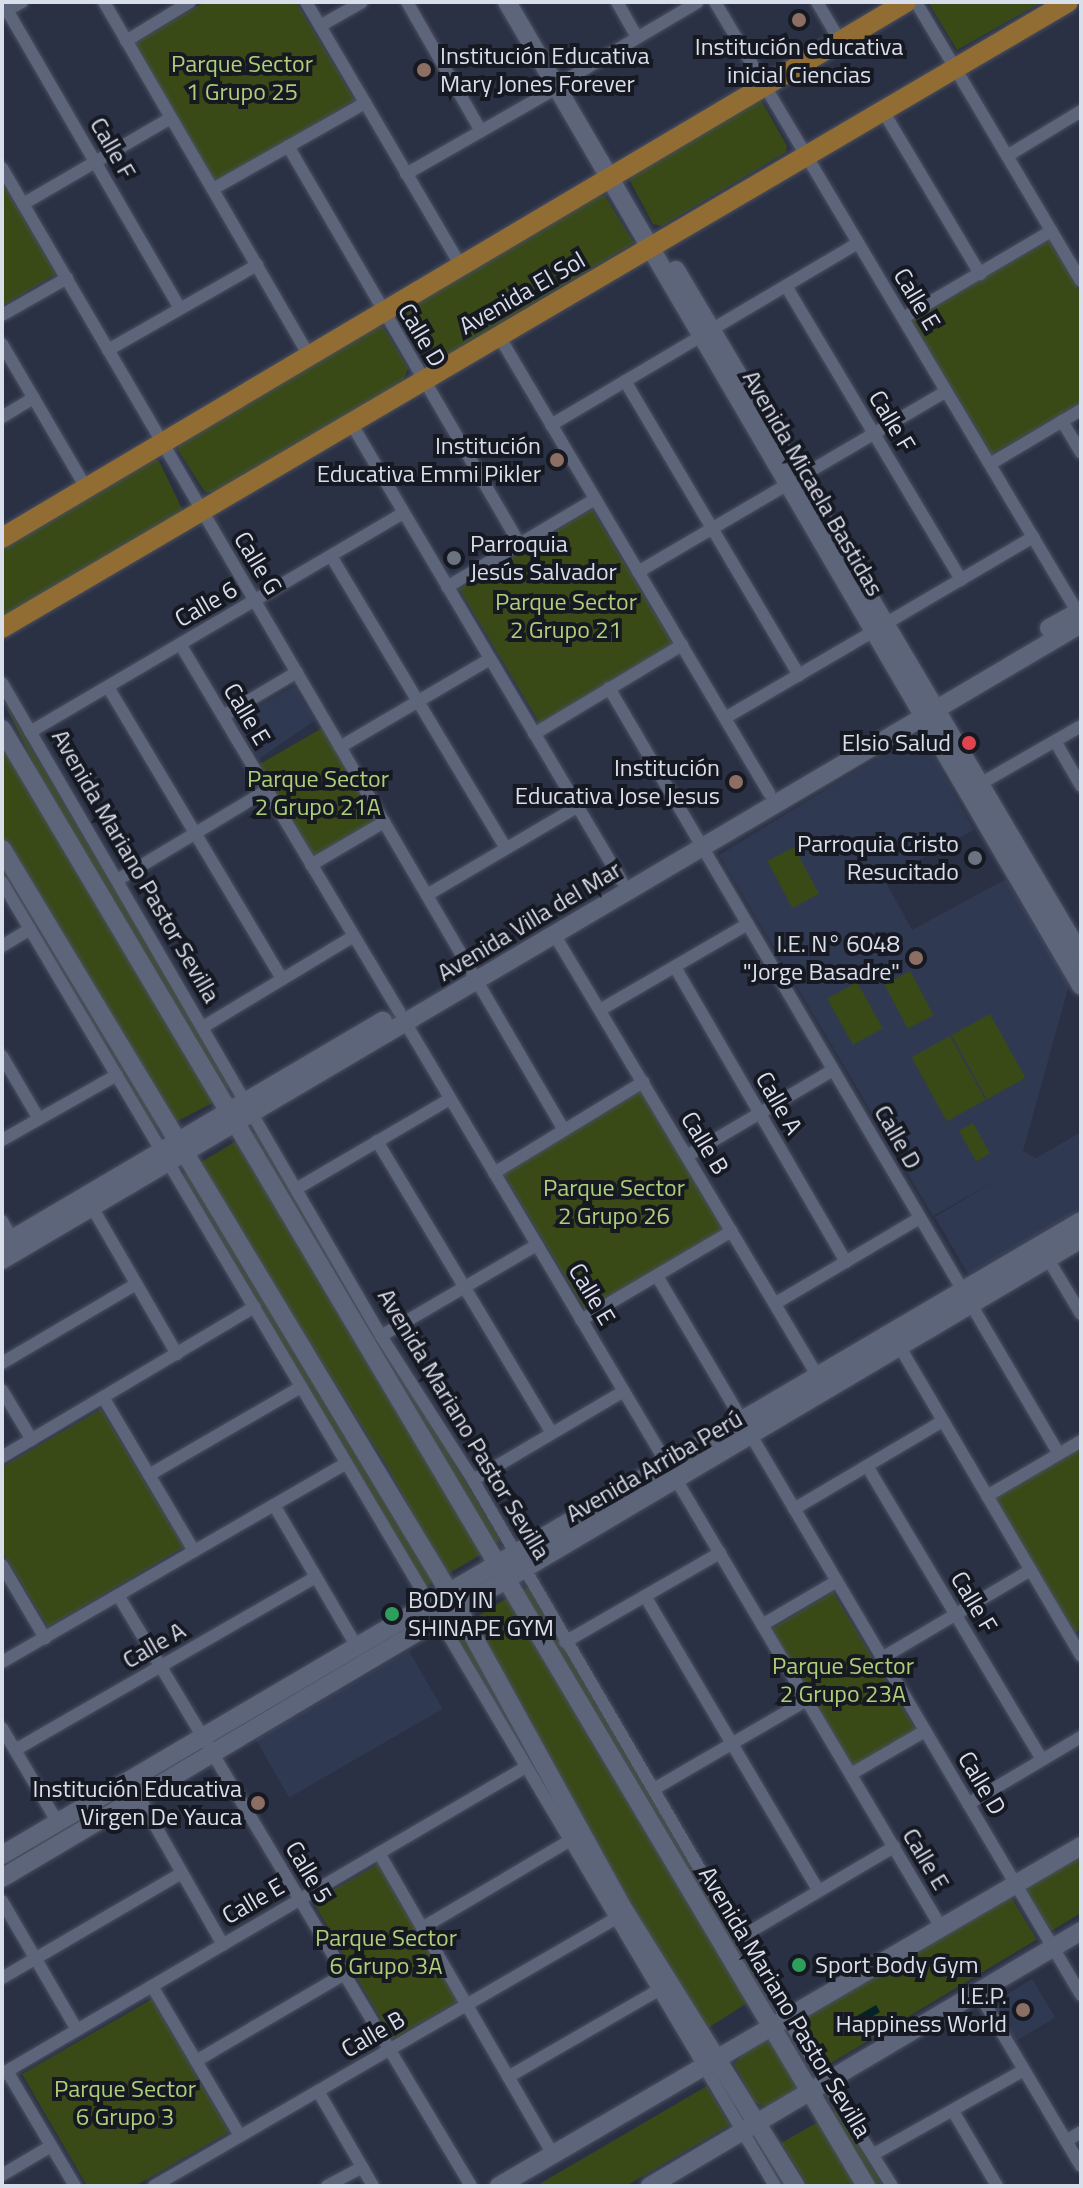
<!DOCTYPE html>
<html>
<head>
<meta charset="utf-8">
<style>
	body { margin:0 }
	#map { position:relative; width:1083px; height:2188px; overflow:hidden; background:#2a3144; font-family:"Titillium Web",sans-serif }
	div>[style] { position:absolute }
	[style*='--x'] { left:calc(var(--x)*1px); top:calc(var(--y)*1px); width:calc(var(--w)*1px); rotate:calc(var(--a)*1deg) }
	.built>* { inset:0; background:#303952; transform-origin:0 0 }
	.green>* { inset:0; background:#394a17; transform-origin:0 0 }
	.water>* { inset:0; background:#062229; transform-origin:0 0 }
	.roads { filter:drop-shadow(0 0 2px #4a4f60) drop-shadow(0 0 2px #4a4f60) }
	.street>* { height:12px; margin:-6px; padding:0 6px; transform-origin:6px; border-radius:6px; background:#5d657b }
	.secondary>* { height:18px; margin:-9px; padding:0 9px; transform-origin:9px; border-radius:9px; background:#5d657b }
	.primary>* { height:20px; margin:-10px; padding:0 10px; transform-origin:10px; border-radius:10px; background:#916d33 }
	.dots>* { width:22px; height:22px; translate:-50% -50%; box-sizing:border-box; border:4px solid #161922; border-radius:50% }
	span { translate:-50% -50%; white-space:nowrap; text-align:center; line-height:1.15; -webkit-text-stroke:8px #161922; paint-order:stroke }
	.poi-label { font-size:24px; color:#d9deeb }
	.left { translate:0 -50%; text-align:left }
	.right { translate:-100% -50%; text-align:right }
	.park-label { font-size:24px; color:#aecf78 }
	.street-label { font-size:24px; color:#d9deeb }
	.frame { position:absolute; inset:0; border:4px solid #d9deeb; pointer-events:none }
</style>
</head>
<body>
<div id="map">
	<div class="built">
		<div style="clip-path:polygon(294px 686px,314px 721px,259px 759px,234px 720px)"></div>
		<div style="clip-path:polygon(920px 732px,974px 830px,884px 879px,912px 930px,1006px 879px,1069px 985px,1023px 1151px,1036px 1158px,1081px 1132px,1081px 1209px,968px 1274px,935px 1217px,1000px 1178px,933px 1216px,719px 855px)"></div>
		<div style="left:409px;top:1651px;width:67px;height:177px;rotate:60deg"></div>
		<div style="left:1032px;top:1979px;width:45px;height:46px;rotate:59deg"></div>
	</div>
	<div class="green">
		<div style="clip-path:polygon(205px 2px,296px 2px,355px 100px,215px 183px,135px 43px)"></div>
		<div style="clip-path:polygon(928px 2px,1042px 2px,957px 50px)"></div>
		<div style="clip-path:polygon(755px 100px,761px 100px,787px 146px,786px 152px,662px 226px,653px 224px,630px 181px,632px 174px)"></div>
		<div style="clip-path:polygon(2px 182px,56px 274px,2px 306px)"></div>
		<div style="clip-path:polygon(597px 195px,605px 196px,634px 243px,439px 360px,427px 361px,402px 320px,403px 310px)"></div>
		<div style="clip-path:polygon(1049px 240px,1081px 293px,1081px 403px,992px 454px,911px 320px)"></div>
		<div style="clip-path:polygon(374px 327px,383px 327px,408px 368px,403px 381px,216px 492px,205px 492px,178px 450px,180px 442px)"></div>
		<div style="clip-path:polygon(153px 459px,159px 461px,183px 511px,2px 617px,2px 547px)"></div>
		<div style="left:592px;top:509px;width:157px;height:155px;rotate:59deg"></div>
		<div style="clip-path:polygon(2px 698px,230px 1087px,223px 1091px,44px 785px)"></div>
		<div style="left:324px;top:727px;width:108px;height:76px;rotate:60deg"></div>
		<div style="clip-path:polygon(2px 738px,218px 1100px,172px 1124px,2px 837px)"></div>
		<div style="left:794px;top:847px;width:53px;height:30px;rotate:62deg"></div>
		<div style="clip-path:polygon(2px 861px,159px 1127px,155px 1130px,2px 873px)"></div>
		<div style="left:910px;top:971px;width:50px;height:29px;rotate:62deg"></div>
		<div style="left:857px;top:982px;width:53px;height:34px;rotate:61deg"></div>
		<div style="left:990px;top:1014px;width:73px;height:44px;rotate:61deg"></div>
		<div style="left:950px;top:1036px;width:73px;height:44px;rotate:61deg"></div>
		<div style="left:642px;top:1090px;width:163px;height:162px;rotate:59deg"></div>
		<div style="left:973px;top:1123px;width:35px;height:16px;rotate:61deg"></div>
		<div style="clip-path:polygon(257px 1131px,500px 1540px,493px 1547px,250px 1135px)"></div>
		<div style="clip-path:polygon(238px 1140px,482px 1554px,446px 1575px,387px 1466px,198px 1164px)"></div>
		<div style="clip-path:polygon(187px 1173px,434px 1581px,426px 1587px,183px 1175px)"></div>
		<div style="clip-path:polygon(101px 1409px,184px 1547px,48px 1627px,2px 1551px,2px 1467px)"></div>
		<div style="clip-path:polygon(1081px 1448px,1081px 1629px,1075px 1633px,995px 1498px)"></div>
		<div style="clip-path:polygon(528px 1587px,767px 1992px,759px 1996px,582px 1698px,568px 1665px,536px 1620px,519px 1592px)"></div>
		<div style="left:833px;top:1592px;width:162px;height:73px;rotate:59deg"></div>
		<div style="clip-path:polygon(507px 1598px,747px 2003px,705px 2030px,629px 1908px,473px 1619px)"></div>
		<div style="clip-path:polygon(461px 1626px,593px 1868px,450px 1632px)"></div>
		<div style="clip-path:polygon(1081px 1853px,1081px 1913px,1051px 1931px,1024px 1886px)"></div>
		<div style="left:378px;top:1864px;width:159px;height:75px;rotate:60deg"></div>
		<div style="left:1010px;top:1895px;width:52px;height:249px;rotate:59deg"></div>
		<div style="clip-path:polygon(152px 1999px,229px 2132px,135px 2186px,87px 2186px,22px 2074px)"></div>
		<div style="clip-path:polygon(770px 2039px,801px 2086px,770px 2109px,754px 2102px,734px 2064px,756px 2040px)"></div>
		<div style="clip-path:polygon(707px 2086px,730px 2125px,626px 2186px,536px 2186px)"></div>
		<div style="clip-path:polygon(838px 2109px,883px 2186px,875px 2186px,829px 2115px)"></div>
		<div style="clip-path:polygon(818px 2122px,856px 2186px,808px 2186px,781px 2143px)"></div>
	</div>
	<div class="water">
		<div style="left:876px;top:2005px;width:8px;height:36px;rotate:60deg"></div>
	</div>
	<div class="roads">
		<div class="street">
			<div style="--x:104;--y:2;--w:407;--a:59.9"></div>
			<div style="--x:306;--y:2;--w:305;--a:59.6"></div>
			<div style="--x:407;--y:2;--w:149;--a:60.2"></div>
			<div style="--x:617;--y:2;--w:40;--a:60.3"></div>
			<div style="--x:715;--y:2;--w:717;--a:59.28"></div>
			<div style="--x:817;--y:2;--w:45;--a:59.5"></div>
			<div style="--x:916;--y:2;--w:324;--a:59.4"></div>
			<div style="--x:7;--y:10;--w:345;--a:59.9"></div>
			<div style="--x:2;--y:13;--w:23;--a:-29"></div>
			<div style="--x:320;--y:26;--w:48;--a:-29.7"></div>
			<div style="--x:126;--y:41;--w:75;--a:-31.4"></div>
			<div style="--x:566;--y:80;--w:153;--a:-30.6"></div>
			<div style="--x:883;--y:111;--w:190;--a:59.2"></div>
			<div style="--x:288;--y:146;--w:461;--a:59.8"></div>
			<div style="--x:1007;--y:156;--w:87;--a:-31.3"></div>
			<div style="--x:2;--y:168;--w:1114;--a:59.71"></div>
			<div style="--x:406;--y:174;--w:174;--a:-29.7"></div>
			<div style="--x:213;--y:189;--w:175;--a:-29.5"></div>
			<div style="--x:23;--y:204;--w:171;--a:-30.2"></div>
			<div style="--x:786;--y:286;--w:342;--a:59.2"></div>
			<div style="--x:2;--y:315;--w:75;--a:-29.6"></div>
			<div style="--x:903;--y:318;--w:172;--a:-30.4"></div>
			<div style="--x:711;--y:330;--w:171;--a:-30.6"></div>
			<div style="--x:499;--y:336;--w:531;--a:59.42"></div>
			<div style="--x:2;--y:344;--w:164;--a:59.7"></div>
			<div style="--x:108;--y:350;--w:172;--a:-29.7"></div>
			<div style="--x:625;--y:381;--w:342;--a:59.4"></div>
			<div style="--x:2;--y:417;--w:37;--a:-31"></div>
			<div style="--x:1062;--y:421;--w:37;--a:59"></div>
			<div style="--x:351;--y:423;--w:531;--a:59.42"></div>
			<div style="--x:551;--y:425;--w:173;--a:-30.6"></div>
			<div style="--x:990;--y:464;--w:106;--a:-30.7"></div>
			<div style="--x:331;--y:556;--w:340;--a:59.1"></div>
			<div style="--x:638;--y:572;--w:357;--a:-30.4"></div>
			<div style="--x:447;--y:587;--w:172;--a:-30.7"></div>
			<div style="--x:885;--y:624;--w:172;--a:-30.4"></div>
			<div style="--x:180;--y:644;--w:428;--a:59.2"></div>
			<div style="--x:2;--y:683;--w:755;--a:59.87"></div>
			<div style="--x:381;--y:1336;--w:171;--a:57.4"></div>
			<div style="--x:473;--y:1480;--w:622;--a:59.76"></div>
			<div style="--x:786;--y:2017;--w:199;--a:57.9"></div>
			<div style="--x:108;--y:687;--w:340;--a:59.2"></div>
			<div style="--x:609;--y:688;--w:888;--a:59.57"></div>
			<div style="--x:223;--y:716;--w:86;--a:-30.7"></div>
			<div style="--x:725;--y:718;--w:170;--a:-30.3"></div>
			<div style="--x:30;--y:732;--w:433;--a:-30.4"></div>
			<div style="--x:534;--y:734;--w:173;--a:-31"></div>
			<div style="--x:1055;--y:741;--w:52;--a:60"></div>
			<div style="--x:340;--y:747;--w:174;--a:-30.4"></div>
			<div style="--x:980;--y:784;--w:116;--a:-29.9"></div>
			<div style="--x:311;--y:865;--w:85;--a:-30.5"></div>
			<div style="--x:119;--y:879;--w:173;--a:-31"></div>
			<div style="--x:2;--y:882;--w:1516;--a:59.34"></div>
			<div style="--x:427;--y:895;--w:174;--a:-30.4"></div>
			<div style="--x:554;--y:934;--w:513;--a:59.19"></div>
			<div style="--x:2;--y:946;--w:33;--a:-31"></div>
			<div style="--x:675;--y:967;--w:341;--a:59.9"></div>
			<div style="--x:600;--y:1010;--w:171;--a:-30.2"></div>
			<div style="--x:405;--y:1022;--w:514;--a:59.34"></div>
			<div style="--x:203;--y:1027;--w:176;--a:-31.1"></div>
			<div style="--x:2;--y:1056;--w:73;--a:59.6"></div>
			<div style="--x:2;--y:1140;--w:132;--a:-29.5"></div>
			<div style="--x:377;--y:1141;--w:340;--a:59.1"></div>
			<div style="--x:687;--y:1156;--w:169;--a:-30.5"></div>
			<div style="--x:494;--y:1173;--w:175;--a:-31.4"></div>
			<div style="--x:296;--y:1189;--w:178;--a:-30.3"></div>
			<div style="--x:92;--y:1207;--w:170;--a:60"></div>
			<div style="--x:2;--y:1221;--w:21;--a:61"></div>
			<div style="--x:1048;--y:1259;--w:64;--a:59"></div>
			<div style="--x:657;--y:1276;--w:835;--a:59.47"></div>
			<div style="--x:776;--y:1303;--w:167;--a:-30.6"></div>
			<div style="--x:581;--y:1320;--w:175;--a:-30.5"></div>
			<div style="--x:381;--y:1336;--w:181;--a:-30.3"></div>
			<div style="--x:901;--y:1349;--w:356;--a:59.6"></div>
			<div style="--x:2;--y:1363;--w:156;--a:-30.5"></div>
			<div style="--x:2;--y:1390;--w:58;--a:59"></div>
			<div style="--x:103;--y:1397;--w:179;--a:59.4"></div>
			<div style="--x:2;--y:1457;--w:294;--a:-30.7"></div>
			<div style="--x:867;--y:1466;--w:342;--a:59.2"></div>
			<div style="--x:149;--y:1475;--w:176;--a:-30.1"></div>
			<div style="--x:473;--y:1480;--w:175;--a:-30.5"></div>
			<div style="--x:677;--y:1481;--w:521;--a:59.39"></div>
			<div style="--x:987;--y:1496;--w:109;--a:-30.3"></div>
			<div style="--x:274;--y:1505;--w:164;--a:59.7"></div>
			<div style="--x:794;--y:1509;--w:173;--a:-30.6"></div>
			<div style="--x:2;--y:1565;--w:85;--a:59.5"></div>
			<div style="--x:118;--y:1595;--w:688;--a:59.15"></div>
			<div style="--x:645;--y:1596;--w:342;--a:59.5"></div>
			<div style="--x:762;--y:1625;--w:87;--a:-30.4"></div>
			<div style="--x:565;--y:1642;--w:179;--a:-29.9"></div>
			<div style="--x:882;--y:1658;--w:173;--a:-30.6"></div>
			<div style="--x:2;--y:1662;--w:396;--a:-30"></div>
			<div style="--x:2;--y:1728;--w:110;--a:59.5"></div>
			<div style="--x:15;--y:1750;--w:347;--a:-29.9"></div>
			<div style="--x:851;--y:1774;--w:86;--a:-30.2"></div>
			<div style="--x:654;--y:1789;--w:177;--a:-30.2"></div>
			<div style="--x:139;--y:1797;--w:170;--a:60.4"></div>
			<div style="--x:968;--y:1804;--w:131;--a:-30.7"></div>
			<div style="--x:379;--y:1853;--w:348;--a:60"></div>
			<div style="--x:2;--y:1901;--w:149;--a:59.8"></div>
			<div style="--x:422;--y:1928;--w:171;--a:-30.6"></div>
			<div style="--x:741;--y:1937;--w:178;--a:-30.5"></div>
			<div style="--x:2;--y:1978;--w:208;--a:-30.3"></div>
			<div style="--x:152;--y:1986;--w:174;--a:59.6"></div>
			<div style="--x:978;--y:1992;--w:202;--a:59.4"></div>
			<div style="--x:196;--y:2061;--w:172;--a:-30.4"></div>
			<div style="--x:7;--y:2071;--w:134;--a:59.4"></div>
			<div style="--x:2;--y:2074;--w:607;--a:-30.37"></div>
			<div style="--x:508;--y:2077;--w:172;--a:-30"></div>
			<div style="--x:318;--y:2091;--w:110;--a:59.9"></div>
			<div style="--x:953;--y:2111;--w:87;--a:59.6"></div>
			<div style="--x:1066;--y:2141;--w:17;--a:-31"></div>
			<div style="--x:874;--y:2154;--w:172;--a:-29.2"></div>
			<div style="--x:2;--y:2175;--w:57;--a:-30.6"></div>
			<div style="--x:154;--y:2186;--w:531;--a:-30.09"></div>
			<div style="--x:327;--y:2186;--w:40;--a:-28"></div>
		</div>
		<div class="secondary">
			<div style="--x:507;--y:2;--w:1139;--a:59.74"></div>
			<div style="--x:676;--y:270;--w:796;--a:59.41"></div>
			<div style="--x:1049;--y:628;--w:37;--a:-29"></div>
			<div style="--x:2;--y:729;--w:1694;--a:59.33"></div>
			<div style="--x:2;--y:849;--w:867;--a:58.97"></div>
			<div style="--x:449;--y:1592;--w:363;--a:61.2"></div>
			<div style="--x:624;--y:1910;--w:325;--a:58.1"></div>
			<div style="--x:2;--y:1245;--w:442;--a:-30.5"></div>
			<div style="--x:2;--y:1260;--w:1252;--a:-30.52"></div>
			<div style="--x:2;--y:1855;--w:1251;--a:-30.44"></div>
			<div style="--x:2;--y:1878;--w:1254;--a:-30.63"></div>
			<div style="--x:499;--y:2186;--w:674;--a:-30.29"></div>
			<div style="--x:650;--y:2186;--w:501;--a:-30.61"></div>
		</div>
		<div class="primary">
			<div style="--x:2;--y:538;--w:1051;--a:-30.66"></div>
			<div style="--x:2;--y:628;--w:1236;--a:-30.42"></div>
		</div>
	</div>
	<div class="dots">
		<div style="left:799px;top:20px;background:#8d6e63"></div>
		<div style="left:424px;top:70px;background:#8d6e63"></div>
		<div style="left:557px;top:460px;background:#8d6e63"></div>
		<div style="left:454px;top:558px;background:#6b7280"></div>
		<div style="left:969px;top:743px;background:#e0444e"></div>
		<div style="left:736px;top:782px;background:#8d6e63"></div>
		<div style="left:975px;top:858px;background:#6b7280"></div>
		<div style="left:916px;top:958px;background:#8d6e63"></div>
		<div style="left:392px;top:1614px;background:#2e9e5b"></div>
		<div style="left:258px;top:1803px;background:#8d6e63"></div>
		<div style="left:799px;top:1965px;background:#2e9e5b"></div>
		<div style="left:1023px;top:2010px;background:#8d6e63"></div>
	</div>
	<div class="poi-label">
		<span style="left:799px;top:61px">Institución educativa<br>inicial Ciencias</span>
		<span class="left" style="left:440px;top:70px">Institución Educativa<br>Mary Jones Forever</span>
		<span class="right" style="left:541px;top:460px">Institución<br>Educativa Emmi Pikler</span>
		<span class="left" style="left:470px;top:558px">Parroquia<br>Jesús Salvador</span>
		<span class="right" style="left:951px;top:743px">Elsio Salud</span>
		<span class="right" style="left:720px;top:782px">Institución<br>Educativa Jose Jesus</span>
		<span class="right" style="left:959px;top:858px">Parroquia Cristo<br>Resucitado</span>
		<span class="right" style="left:900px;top:958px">I.E. N° 6048<br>"Jorge Basadre"</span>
		<span class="left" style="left:408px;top:1614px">BODY IN<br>SHINAPE GYM</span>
		<span class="right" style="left:242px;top:1803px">Institución Educativa<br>Virgen De Yauca</span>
		<span class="left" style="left:815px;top:1965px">Sport Body Gym</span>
		<span class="right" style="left:1007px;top:2010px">I.E.P.<br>Happiness World</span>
	</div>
	<div class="park-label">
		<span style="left:242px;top:78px">Parque Sector<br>1 Grupo 25</span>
		<span style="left:566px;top:616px">Parque Sector<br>2 Grupo 21</span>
		<span style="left:318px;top:793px">Parque Sector<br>2 Grupo 21A</span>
		<span style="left:614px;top:1202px">Parque Sector<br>2 Grupo 26</span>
		<span style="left:843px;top:1680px">Parque Sector<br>2 Grupo 23A</span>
		<span style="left:386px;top:1952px">Parque Sector<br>6 Grupo 3A</span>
		<span style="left:125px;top:2103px">Parque Sector<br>6 Grupo 3</span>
	</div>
	<div class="street-label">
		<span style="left:113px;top:148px;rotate:60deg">Calle F</span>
		<span style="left:522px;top:293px;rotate:-30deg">Avenida El Sol</span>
		<span style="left:917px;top:299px;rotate:59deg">Calle E</span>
		<span style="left:422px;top:335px;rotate:59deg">Calle D</span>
		<span style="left:892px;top:421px;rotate:59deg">Calle F</span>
		<span style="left:813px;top:483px;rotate:60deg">Avenida Micaela Bastidas</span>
		<span style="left:258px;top:563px;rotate:59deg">Calle G</span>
		<span style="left:206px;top:604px;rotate:-30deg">Calle 6</span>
		<span style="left:247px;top:714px;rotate:59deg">Calle E</span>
		<span style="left:136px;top:866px;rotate:60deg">Avenida Mariano Pastor Sevilla</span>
		<span style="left:529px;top:921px;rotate:-31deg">Avenida Villa del Mar</span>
		<span style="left:779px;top:1103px;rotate:60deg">Calle A</span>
		<span style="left:898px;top:1137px;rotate:60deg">Calle D</span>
		<span style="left:705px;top:1143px;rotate:59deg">Calle B</span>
		<span style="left:592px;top:1294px;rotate:59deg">Calle E</span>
		<span style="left:464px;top:1424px;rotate:59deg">Avenida Mariano Pastor Sevilla</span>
		<span style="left:654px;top:1466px;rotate:-30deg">Avenida Arriba Perú</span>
		<span style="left:974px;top:1602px;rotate:59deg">Calle F</span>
		<span style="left:154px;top:1645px;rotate:-30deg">Calle A</span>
		<span style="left:982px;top:1783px;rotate:59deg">Calle D</span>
		<span style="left:926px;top:1859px;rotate:59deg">Calle E</span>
		<span style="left:309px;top:1872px;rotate:59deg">Calle 5</span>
		<span style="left:253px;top:1901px;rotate:-30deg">Calle E</span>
		<span style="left:785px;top:2002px;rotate:59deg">Avenida Mariano Pastor Sevilla</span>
		<span style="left:373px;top:2034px;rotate:-30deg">Calle B</span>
	</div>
	<div class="frame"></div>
</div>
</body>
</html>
